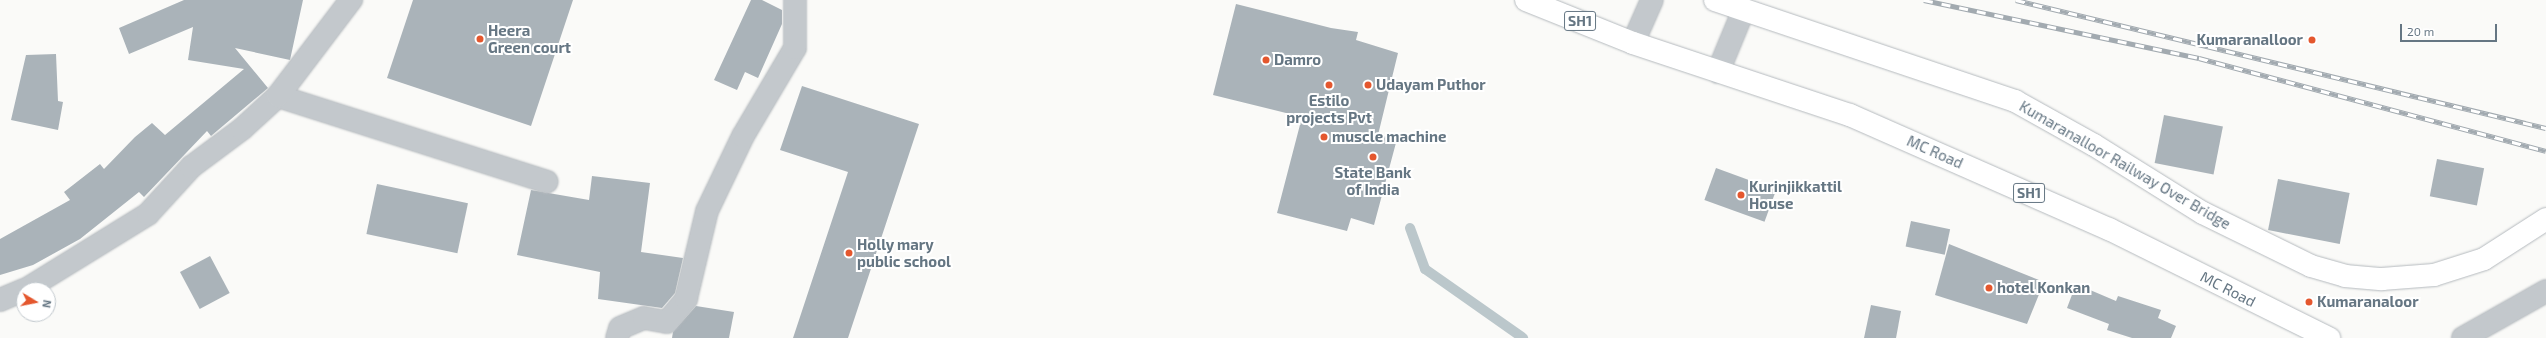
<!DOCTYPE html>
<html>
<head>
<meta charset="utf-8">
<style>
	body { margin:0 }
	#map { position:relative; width:2546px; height:338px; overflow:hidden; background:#fafaf8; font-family:"Exo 2",sans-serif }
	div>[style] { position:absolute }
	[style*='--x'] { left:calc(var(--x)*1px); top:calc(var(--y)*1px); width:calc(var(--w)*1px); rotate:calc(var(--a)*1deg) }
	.stream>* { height:10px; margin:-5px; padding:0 5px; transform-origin:5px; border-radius:5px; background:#bbc7cb }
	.building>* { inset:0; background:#aab3b9; transform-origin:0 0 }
	.roads { filter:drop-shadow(0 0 1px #b5babe) drop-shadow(0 0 1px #b5babe) }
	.minor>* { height:22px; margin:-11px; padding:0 11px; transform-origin:11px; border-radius:11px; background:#c3c8cc }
	.major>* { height:22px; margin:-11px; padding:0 11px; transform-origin:11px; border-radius:11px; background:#fff }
	.rail>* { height:4.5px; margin-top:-2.25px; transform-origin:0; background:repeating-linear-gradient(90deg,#fff 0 9px,#a2aab0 0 18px); box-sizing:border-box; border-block:1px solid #a2aab0 }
	.dots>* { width:11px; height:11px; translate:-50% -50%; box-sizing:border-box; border:2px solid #fff; border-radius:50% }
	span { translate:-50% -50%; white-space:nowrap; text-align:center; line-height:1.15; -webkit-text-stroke:4px #fff; paint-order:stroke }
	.shield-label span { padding:1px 3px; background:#fff; border:1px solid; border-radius:3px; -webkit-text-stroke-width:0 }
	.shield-label { font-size:14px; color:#657683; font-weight:700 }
	.poi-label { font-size:15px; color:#657683; font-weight:700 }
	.left { translate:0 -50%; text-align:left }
	.right { translate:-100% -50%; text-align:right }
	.street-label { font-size:15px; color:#657683 }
	.north { position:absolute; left:16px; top:282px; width:40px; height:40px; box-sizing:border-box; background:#fff; border:1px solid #c1c8cd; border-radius:50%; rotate:100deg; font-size:11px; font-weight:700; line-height:16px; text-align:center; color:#657683 }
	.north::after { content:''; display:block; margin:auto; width:14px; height:18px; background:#e4572e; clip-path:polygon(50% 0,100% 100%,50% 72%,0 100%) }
	.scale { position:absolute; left:2400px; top:24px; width:97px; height:18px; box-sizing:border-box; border:2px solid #657683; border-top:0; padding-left:5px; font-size:12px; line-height:14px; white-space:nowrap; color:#657683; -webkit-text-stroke:3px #fff; paint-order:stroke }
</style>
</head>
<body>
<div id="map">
	<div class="stream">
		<div style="--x:1410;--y:228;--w:44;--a:69.9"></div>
		<div style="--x:1425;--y:269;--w:120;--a:35.1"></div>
	</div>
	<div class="building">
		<div style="clip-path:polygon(184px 0,303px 0,290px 60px,235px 48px,268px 88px,211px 136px,207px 131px,144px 197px,139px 192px,80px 239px,33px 265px,0 275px,0 239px,70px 200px,64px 192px,100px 164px,104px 169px,135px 137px,152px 123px,165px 135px,244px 69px,188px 60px,193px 27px,129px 54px,119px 28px)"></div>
		<div style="clip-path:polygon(413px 0,573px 0,531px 126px,387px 78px)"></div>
		<div style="clip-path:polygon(751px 0,762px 0,782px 10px,782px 24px,758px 78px,745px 72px,737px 90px,714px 80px)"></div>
		<div style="clip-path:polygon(1236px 4px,1331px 28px,1358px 32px,1356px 40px,1398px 53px,1378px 135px,1397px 139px,1374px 225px,1351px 218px,1347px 231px,1277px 213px,1302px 117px,1213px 95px)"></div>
		<div style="clip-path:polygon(56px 54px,58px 101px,63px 102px,58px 130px,11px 120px,26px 55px)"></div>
		<div style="clip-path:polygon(802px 86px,919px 124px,848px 338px,793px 338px,848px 172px,780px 150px)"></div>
		<div style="left:2164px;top:115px;width:60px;height:49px;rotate:11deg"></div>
		<div style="left:2437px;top:159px;width:48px;height:38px;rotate:11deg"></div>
		<div style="left:1716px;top:168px;width:64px;height:34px;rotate:20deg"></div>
		<div style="clip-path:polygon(592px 176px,650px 183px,641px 252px,683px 258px,675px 293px,662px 308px,598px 299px,600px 272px,517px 255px,531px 190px,589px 200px)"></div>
		<div style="left:2278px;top:179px;width:73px;height:52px;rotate:11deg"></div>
		<div style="left:377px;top:184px;width:93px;height:51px;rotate:12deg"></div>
		<div style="left:1911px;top:221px;width:40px;height:26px;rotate:12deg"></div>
		<div style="clip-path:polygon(1949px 244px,2044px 282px,2027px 324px,1935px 295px)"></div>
		<div style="left:210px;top:256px;width:42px;height:34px;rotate:62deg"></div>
		<div style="clip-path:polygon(2076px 284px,2116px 301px,2118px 296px,2161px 310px,2158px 318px,2176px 326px,2171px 338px,2132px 338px,2107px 330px,2109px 324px,2067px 308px)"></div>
		<div style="clip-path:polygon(1871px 305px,1901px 311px,1896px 338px,1864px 338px)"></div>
		<div style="clip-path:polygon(696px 306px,734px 312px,729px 338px,672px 338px,673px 332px)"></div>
	</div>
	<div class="roads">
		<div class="minor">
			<div style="--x:1633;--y:43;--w:47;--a:-66.2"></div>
			<div style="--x:1718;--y:72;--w:68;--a:-67.6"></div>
			<div style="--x:278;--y:96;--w:282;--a:17.7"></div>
			<div style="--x:25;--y:290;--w:145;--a:-31.7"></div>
			<div style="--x:148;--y:214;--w:64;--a:-47.5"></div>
			<div style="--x:191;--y:167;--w:64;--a:-36.7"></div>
			<div style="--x:242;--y:129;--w:49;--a:-42.5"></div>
			<div style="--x:278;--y:96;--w:121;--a:-52.8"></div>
			<div style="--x:0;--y:300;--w:26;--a:-23"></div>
			<div style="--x:617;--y:338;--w:10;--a:-73"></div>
			<div style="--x:620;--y:328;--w:26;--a:-23"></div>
			<div style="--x:644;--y:318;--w:23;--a:10"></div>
			<div style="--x:667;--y:322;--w:30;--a:-50"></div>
			<div style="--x:686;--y:299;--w:90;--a:-76.6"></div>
			<div style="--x:707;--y:211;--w:83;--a:-64.4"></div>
			<div style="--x:743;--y:136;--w:102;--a:-59.4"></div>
			<div style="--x:795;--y:48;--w:48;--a:-90"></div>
			<div style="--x:2463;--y:338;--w:95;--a:-29.5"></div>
		</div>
		<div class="major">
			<div style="--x:1526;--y:0;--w:115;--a:21.9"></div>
			<div style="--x:1633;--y:43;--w:229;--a:18.4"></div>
			<div style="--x:1850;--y:115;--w:283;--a:23.8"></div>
			<div style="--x:2109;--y:229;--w:246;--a:26.4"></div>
			<div style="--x:1715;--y:0;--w:317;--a:18.6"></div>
			<div style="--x:2015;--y:101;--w:90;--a:29.1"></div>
			<div style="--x:2094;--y:145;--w:128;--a:32"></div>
			<div style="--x:2203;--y:213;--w:120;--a:26.1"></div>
			<div style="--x:2311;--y:266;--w:35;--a:16"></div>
			<div style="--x:2345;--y:276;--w:37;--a:5"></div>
			<div style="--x:2382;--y:279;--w:52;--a:-4.4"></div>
			<div style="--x:2434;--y:275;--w:52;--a:-17.7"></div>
			<div style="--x:2484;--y:259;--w:74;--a:-32.8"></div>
		</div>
	</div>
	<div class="rail">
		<div style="--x:1924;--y:0;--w:281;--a:11.9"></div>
		<div style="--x:2199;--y:58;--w:359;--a:15"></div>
		<div style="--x:2016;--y:0;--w:545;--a:13.58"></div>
	</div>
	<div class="dots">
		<div style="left:480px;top:39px;background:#e4572e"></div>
		<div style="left:2312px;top:40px;background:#e4572e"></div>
		<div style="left:1266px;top:60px;background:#e4572e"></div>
		<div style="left:1329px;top:85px;background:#e4572e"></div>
		<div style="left:1368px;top:85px;background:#e4572e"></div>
		<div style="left:1324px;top:137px;background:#e4572e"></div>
		<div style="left:1373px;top:157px;background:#e4572e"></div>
		<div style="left:1741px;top:195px;background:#e4572e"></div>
		<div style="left:849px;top:253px;background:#e4572e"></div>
		<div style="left:1989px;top:288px;background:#e4572e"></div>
		<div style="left:2309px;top:302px;background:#e4572e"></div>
	</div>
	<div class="shield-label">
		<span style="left:1580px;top:21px">SH1</span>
		<span style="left:2029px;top:193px">SH1</span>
	</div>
	<div class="poi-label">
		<span class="left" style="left:488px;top:39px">Heera<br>Green court</span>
		<span class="right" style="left:2303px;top:40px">Kumaranalloor</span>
		<span class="left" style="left:1274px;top:60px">Damro</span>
		<span class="left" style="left:1376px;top:85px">Udayam Puthor</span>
		<span style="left:1329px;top:109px">Estilo<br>projects Pvt</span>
		<span class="left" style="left:1332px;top:137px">muscle machine</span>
		<span style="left:1373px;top:181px">State Bank<br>of India</span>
		<span class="left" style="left:1749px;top:195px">Kurinjikkattil<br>House</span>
		<span class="left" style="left:857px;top:253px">Holly mary<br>public school</span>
		<span class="left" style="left:1997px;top:288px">hotel Konkan</span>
		<span class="left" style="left:2317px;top:302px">Kumaranaloor</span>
	</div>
	<div class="street-label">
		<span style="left:1935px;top:152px;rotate:24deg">MC Road</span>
		<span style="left:2125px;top:165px;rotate:30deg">Kumaranalloor Railway Over Bridge</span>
		<span style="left:2228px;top:289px;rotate:27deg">MC Road</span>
	</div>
	<div class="north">N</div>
	<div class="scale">20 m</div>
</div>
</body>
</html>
